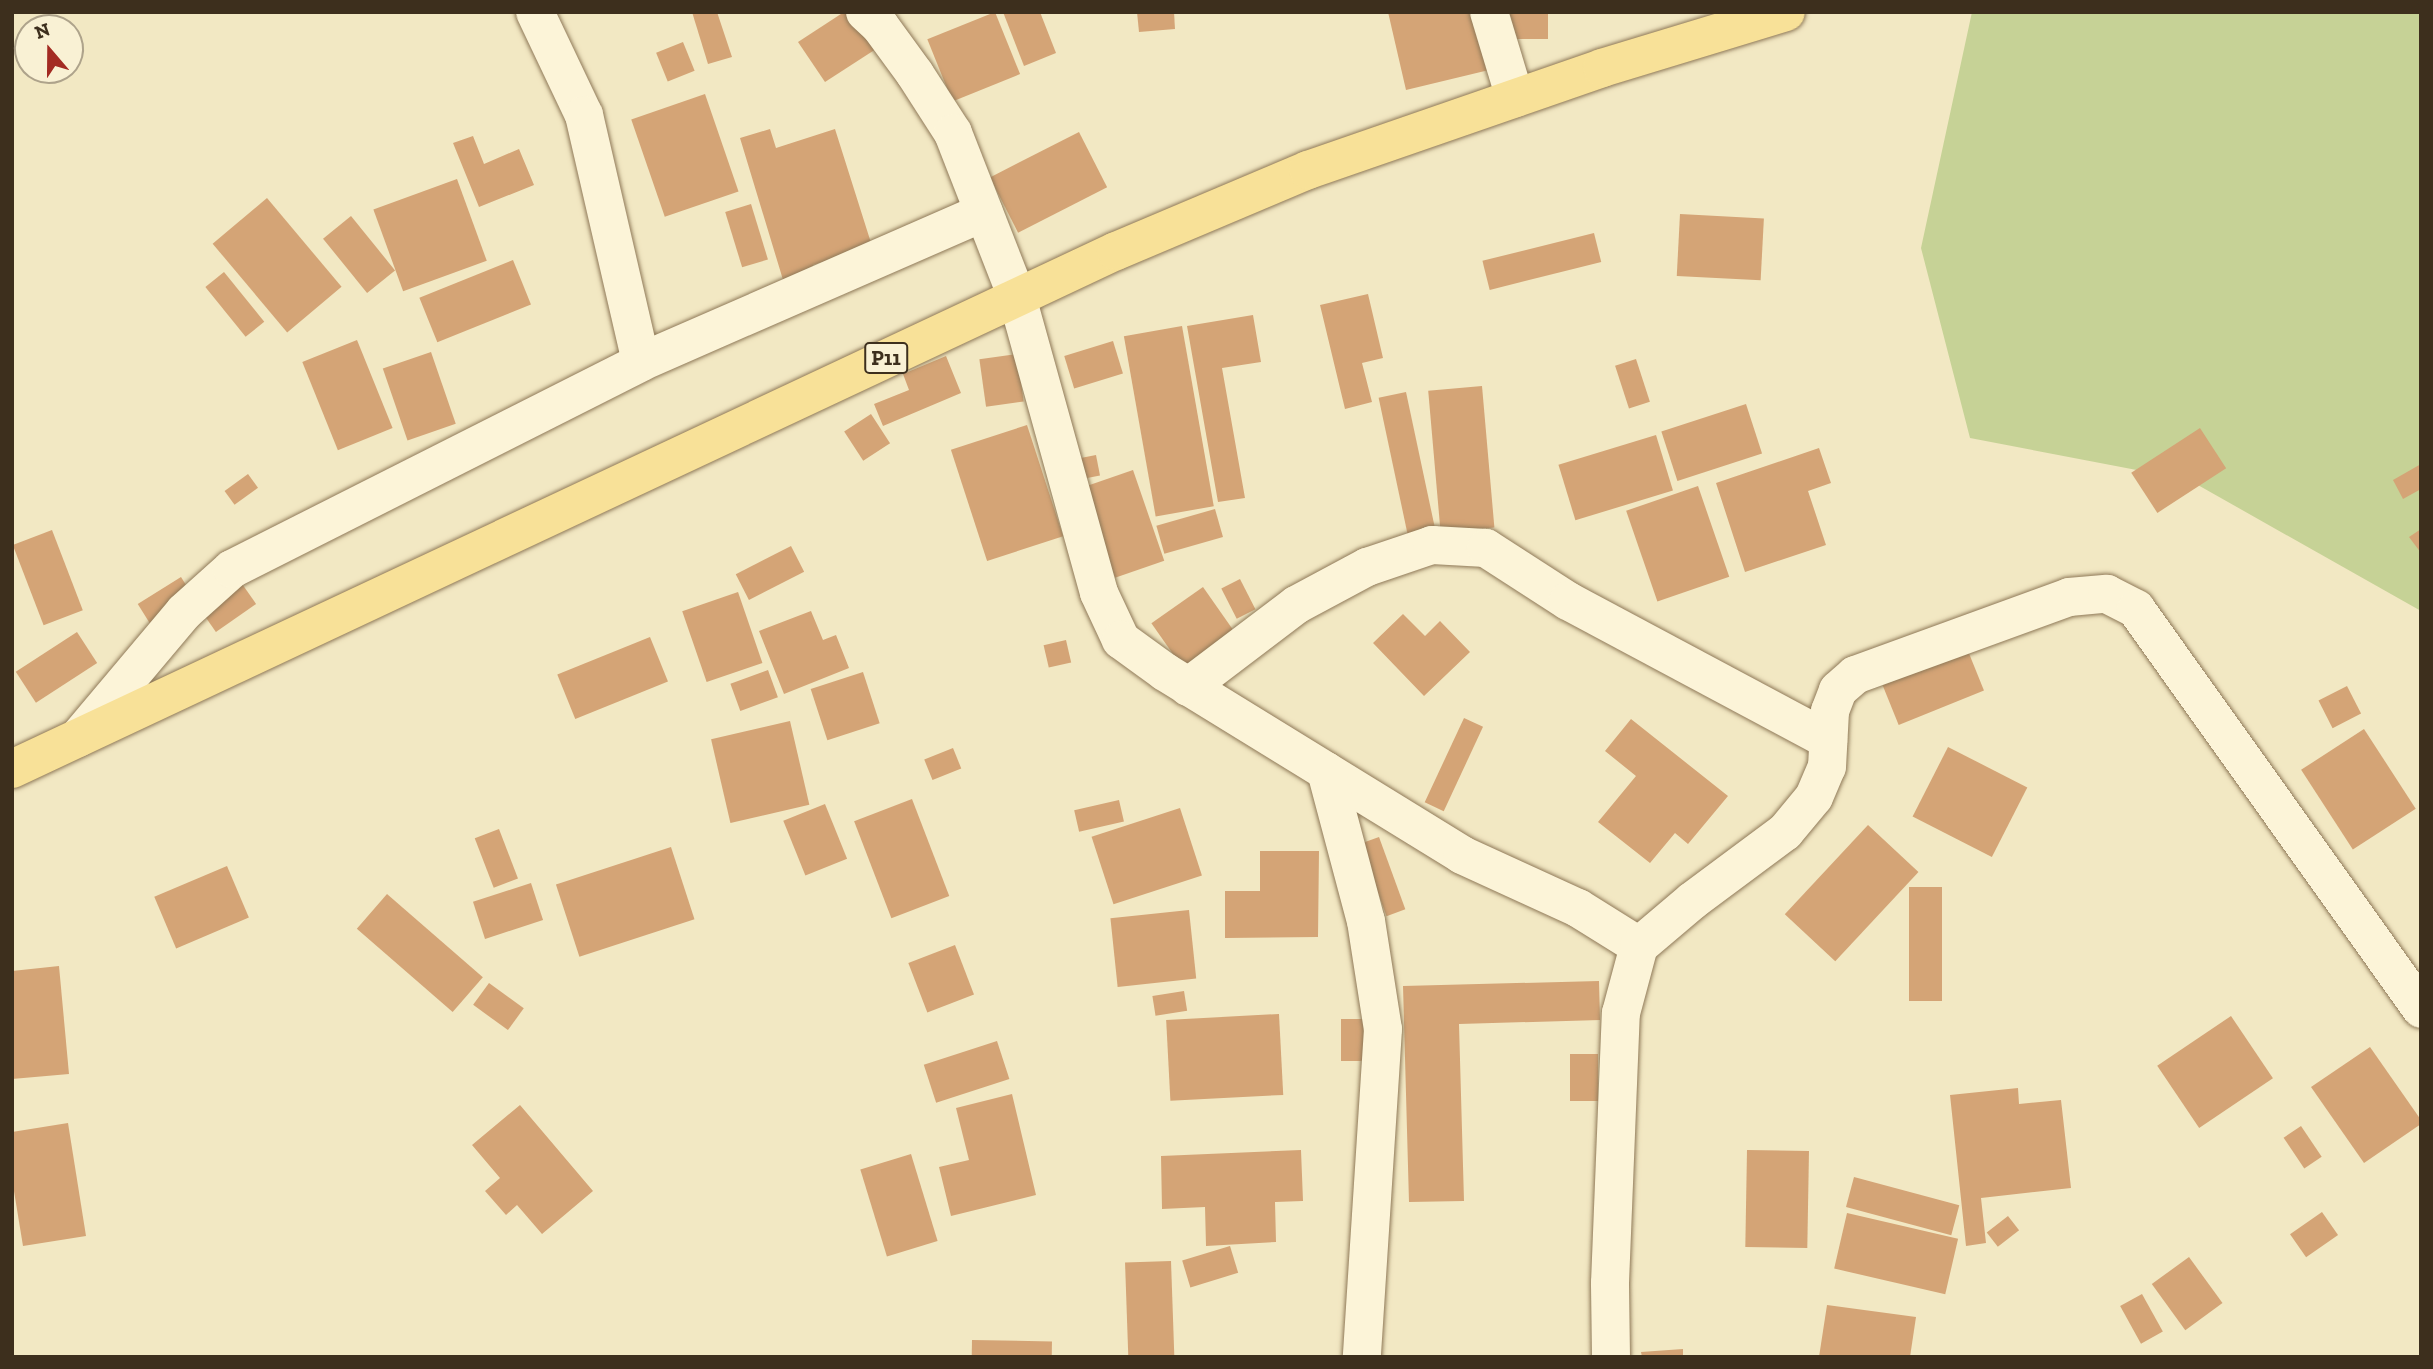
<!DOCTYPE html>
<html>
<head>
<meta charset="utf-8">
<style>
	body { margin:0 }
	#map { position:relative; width:2433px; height:1369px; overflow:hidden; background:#f2e8c3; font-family:"Zilla Slab",serif }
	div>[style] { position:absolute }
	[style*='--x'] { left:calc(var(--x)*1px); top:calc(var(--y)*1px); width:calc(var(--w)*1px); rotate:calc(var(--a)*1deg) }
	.green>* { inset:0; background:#c6d296 }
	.building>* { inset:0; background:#d4a476; transform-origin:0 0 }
	.roads { filter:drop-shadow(0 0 2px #8f7958) drop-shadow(0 0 2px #8f7958) }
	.minor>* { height:38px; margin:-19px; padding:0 19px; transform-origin:19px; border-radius:19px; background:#fcf4d8 }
	.major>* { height:38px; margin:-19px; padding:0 19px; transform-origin:19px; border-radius:19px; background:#f8e198 }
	span { translate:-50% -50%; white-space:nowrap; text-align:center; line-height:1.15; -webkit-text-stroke:7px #f9f1d4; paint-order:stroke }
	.shield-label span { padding:2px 5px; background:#f9f1d4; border:2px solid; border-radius:5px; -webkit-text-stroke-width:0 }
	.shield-label { font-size:21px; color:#3d2f1d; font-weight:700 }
	.frame { position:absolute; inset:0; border:14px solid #3d2f1d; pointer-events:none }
	.north { position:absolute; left:14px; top:14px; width:70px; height:70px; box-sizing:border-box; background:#f9f1d4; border:2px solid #aea38b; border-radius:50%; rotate:340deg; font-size:19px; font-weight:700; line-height:28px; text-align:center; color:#3d2f1d }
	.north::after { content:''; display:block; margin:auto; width:24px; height:32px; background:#a32b22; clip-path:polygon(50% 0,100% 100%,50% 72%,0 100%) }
</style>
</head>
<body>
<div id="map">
	<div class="green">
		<div style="clip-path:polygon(1972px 12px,2421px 12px,2421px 611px,2189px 480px,1970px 438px,1921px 248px)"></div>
	</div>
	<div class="building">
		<div style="clip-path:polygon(692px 12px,717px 12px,732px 57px,708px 64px)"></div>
		<div style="clip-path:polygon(844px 12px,851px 12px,876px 49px,825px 82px,798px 42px)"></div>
		<div style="left:995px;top:12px;width:67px;height:73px;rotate:68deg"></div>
		<div style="clip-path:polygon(1003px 12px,1040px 12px,1056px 53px,1024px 66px)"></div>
		<div style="clip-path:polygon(1137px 12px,1174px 12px,1175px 29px,1139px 32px)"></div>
		<div style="clip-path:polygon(1388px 12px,1476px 12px,1489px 70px,1406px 90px)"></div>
		<div style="left:1505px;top:12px;width:43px;height:27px"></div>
		<div style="left:683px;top:42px;width:31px;height:29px;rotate:68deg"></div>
		<div style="left:705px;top:94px;width:103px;height:78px;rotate:71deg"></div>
		<div style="clip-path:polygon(770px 129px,776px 148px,835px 129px,872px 246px,813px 265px,818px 283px,787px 293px,740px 138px)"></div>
		<div style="left:1079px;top:132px;width:62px;height:100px;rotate:63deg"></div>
		<div style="clip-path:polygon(473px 136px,484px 164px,519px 149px,534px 185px,479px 207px,453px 143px)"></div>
		<div style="left:457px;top:179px;width:87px;height:89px;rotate:70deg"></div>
		<div style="left:267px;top:198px;width:116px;height:71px;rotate:50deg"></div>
		<div style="left:751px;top:204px;width:58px;height:27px;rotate:73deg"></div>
		<div style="left:1680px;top:214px;width:84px;height:62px;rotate:3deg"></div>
		<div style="left:351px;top:216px;width:70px;height:36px;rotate:51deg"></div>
		<div style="left:1594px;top:233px;width:30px;height:115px;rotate:76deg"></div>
		<div style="left:513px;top:260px;width:48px;height:101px;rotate:68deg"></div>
		<div style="left:224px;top:272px;width:64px;height:24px;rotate:51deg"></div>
		<div style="clip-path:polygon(1368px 294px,1383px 358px,1362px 363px,1372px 402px,1345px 409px,1320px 305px)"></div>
		<div style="clip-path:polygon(1253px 315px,1261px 362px,1222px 368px,1245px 498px,1218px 502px,1187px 326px)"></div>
		<div style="left:1182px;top:326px;width:183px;height:59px;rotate:80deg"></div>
		<div style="left:357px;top:340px;width:95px;height:59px;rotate:68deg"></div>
		<div style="left:1113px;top:341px;width:34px;height:51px;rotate:73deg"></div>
		<div style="left:431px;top:352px;width:76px;height:51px;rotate:71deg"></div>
		<div style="left:1017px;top:354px;width:48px;height:38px;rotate:82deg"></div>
		<div style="clip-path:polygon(946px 356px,961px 393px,883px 426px,874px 404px,909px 390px,903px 374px)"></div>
		<div style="left:1636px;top:359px;width:45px;height:22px;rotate:72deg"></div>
		<div style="left:1482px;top:386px;width:142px;height:54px;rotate:85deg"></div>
		<div style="left:1406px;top:392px;width:144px;height:28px;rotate:78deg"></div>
		<div style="left:1746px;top:404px;width:52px;height:89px;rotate:72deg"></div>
		<div style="left:871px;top:414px;width:35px;height:32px;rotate:57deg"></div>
		<div style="left:1027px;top:425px;width:117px;height:80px;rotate:72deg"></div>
		<div style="left:2200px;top:428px;width:48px;height:82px;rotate:57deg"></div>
		<div style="left:1656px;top:435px;width:58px;height:102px;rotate:73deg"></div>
		<div style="clip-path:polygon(1819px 448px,1831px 483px,1808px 491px,1826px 545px,1745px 572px,1716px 483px)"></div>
		<div style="left:1096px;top:455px;width:21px;height:22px;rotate:79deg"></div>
		<div style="clip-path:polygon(2421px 464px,2421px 489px,2403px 499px,2393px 480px)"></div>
		<div style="left:1133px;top:470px;width:96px;height:52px;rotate:71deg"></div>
		<div style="left:248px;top:474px;width:17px;height:29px;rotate:54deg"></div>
		<div style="left:1698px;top:486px;width:96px;height:76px;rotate:71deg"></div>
		<div style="left:1215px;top:509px;width:29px;height:61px;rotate:74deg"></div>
		<div style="clip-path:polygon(2421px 529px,2421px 553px,2409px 537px)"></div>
		<div style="left:52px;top:530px;width:86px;height:42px;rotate:69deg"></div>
		<div style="left:791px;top:546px;width:29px;height:62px;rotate:63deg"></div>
		<div style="left:181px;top:577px;width:28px;height:51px;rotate:58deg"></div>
		<div style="left:1240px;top:579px;width:34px;height:21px;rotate:63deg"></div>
		<div style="left:240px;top:581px;width:28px;height:49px;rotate:55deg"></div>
		<div style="left:1203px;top:587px;width:59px;height:63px;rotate:55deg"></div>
		<div style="left:738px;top:592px;width:75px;height:59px;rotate:71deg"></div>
		<div style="clip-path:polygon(811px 611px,823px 640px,836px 635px,849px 668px,784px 694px,759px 631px)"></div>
		<div style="clip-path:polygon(1403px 614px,1425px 636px,1440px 621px,1470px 652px,1424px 696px,1373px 643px)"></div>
		<div style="left:77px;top:632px;width:37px;height:73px;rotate:57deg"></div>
		<div style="left:650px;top:637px;width:48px;height:100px;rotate:68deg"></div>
		<div style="left:1066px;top:640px;width:23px;height:23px;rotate:77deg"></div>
		<div style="left:1966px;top:646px;width:48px;height:92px;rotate:68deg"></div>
		<div style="left:768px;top:670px;width:29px;height:40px;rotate:70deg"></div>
		<div style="left:863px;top:672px;width:54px;height:55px;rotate:72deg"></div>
		<div style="left:2347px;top:686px;width:31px;height:32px;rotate:63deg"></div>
		<div style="left:1464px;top:718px;width:21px;height:93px;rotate:25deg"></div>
		<div style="clip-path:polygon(1631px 719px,1728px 796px,1688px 844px,1675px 833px,1650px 863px,1598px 822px,1636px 776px,1605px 751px)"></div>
		<div style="left:790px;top:721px;width:86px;height:81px;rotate:77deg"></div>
		<div style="left:2364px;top:729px;width:95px;height:75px;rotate:57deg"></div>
		<div style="left:1948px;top:747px;width:89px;height:78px;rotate:27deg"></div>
		<div style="left:953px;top:748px;width:22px;height:31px;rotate:68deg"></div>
		<div style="left:912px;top:799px;width:104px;height:62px;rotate:69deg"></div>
		<div style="left:1119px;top:800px;width:22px;height:46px;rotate:77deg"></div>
		<div style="left:825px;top:804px;width:59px;height:45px;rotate:68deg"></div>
		<div style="left:1180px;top:808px;width:71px;height:93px;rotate:72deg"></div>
		<div style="left:1868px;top:825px;width:69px;height:122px;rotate:43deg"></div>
		<div style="left:499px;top:829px;width:53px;height:26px;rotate:69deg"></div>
		<div style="left:1379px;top:837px;width:77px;height:20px;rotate:70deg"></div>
		<div style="left:671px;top:847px;width:76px;height:121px;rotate:72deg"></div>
		<div style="clip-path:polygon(1260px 851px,1319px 851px,1318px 937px,1225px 938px,1225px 891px,1260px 891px)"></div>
		<div style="left:227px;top:866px;width:56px;height:79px;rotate:67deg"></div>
		<div style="left:531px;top:883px;width:39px;height:61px;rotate:72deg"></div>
		<div style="left:1942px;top:887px;width:114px;height:33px;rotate:90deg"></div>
		<div style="left:387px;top:894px;width:127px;height:46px;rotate:41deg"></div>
		<div style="left:1189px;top:910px;width:69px;height:79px;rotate:84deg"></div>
		<div style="left:955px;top:945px;width:53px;height:50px;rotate:69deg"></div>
		<div style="clip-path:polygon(59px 966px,69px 1074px,12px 1079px,12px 971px)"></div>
		<div style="clip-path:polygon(1599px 981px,1600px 1020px,1459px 1024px,1464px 1201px,1409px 1202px,1403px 986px)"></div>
		<div style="left:489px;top:983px;width:43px;height:27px;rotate:36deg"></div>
		<div style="left:1184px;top:991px;width:20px;height:32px;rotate:81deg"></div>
		<div style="left:1279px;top:1014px;width:81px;height:113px;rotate:87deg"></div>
		<div style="left:2231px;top:1016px;width:75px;height:89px;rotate:56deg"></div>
		<div style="left:1341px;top:1019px;width:23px;height:42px"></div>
		<div style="left:997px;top:1041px;width:40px;height:77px;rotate:72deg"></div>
		<div style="clip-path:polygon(2370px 1047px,2421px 1120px,2421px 1124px,2364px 1163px,2311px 1087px)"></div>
		<div style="left:1598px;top:1054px;width:47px;height:28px;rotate:90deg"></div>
		<div style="clip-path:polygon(2018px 1088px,2019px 1104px,2061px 1100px,2071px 1188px,1981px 1198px,1986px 1243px,1966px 1246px,1950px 1095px)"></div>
		<div style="clip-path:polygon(1012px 1094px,1036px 1195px,951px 1216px,939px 1167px,969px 1160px,956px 1108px)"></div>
		<div style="clip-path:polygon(520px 1105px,593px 1191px,542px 1234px,517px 1205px,506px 1215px,485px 1191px,500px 1178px,472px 1145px)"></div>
		<div style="clip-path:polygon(68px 1123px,86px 1236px,23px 1246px,12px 1179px,12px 1132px)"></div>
		<div style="left:2301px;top:1126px;width:37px;height:21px;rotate:56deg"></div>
		<div style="clip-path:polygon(1301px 1150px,1303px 1201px,1275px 1202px,1276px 1242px,1206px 1246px,1205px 1207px,1162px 1209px,1161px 1156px)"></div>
		<div style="left:1747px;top:1150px;width:62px;height:97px;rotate:1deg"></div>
		<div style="left:911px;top:1154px;width:91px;height:53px;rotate:73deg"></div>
		<div style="left:1854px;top:1177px;width:109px;height:31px;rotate:15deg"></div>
		<div style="left:2322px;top:1212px;width:28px;height:39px;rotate:55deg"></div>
		<div style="left:1847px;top:1213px;width:114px;height:57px;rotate:13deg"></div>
		<div style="left:2008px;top:1216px;width:18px;height:27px;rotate:52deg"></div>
		<div style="left:1230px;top:1246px;width:28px;height:50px;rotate:73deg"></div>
		<div style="left:2189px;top:1257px;width:57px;height:46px;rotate:54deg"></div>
		<div style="left:1171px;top:1261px;width:96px;height:46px;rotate:88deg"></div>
		<div style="left:2142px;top:1294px;width:43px;height:25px;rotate:61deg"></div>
		<div style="clip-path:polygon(1827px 1305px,1916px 1317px,1910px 1357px,1819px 1357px)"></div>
		<div style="left:972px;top:1340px;width:80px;height:17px;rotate:1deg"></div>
		<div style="clip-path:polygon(1683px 1349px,1683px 1357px,1642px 1357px,1641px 1352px)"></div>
	</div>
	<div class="roads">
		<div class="minor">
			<div style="--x:535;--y:12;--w:114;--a:64.6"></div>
			<div style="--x:584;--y:115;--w:253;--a:77"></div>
			<div style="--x:865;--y:12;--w:21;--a:43"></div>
			<div style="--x:880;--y:26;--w:59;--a:53.9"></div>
			<div style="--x:915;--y:74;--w:70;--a:57.2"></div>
			<div style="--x:953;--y:133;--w:176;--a:68.7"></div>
			<div style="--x:1017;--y:297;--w:307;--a:74.5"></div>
			<div style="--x:1099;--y:593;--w:52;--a:64.9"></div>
			<div style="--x:1121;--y:640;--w:54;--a:36"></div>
			<div style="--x:1165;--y:672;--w:349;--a:31.6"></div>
			<div style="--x:1462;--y:855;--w:128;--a:24.6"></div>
			<div style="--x:1578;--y:908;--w:72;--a:31.9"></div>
			<div style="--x:1489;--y:12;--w:90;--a:73.2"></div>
			<div style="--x:1188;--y:687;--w:136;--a:-37.2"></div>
			<div style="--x:1296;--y:605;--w:81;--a:-28.2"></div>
			<div style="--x:1367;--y:567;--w:69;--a:-18.7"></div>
			<div style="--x:1432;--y:545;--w:54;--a:3.2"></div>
			<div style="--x:1486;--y:548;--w:98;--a:32.9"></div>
			<div style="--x:1568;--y:601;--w:295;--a:28.1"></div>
			<div style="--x:78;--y:738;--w:165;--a:-49.9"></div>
			<div style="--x:184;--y:612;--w:64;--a:-41.9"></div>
			<div style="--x:232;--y:569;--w:458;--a:-26.8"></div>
			<div style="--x:641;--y:362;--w:374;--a:-23.6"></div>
			<div style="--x:1326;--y:771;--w:155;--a:75.1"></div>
			<div style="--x:1366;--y:921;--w:109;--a:81.1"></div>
			<div style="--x:1383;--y:1029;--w:329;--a:93.7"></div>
			<div style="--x:1611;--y:1357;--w:74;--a:-90.8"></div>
			<div style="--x:1610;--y:1283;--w:270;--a:-87.7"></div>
			<div style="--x:1621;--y:1013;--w:69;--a:-75"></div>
			<div style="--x:1639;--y:946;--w:70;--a:-40.3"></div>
			<div style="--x:1692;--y:901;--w:116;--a:-36.6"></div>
			<div style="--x:1785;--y:832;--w:45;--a:-50.4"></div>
			<div style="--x:1814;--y:797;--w:33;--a:-67"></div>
			<div style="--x:1827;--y:767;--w:56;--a:-86.9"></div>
			<div style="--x:1830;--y:711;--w:22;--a:-69"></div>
			<div style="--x:1838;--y:690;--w:23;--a:-41"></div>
			<div style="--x:1855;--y:675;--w:228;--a:-20"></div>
			<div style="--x:2069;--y:597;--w:38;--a:-5"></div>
			<div style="--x:2107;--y:594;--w:33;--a:27"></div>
			<div style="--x:2136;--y:609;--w:491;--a:54.5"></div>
		</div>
		<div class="major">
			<div style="--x:12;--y:769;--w:1219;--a:-25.14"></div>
			<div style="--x:1116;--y:251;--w:208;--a:-22.9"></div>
			<div style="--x:1308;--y:170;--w:311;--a:-19.1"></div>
			<div style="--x:1602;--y:68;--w:192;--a:-16.9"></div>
		</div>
	</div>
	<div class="shield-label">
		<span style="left:886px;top:358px">P11</span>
	</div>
	<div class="frame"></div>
	<div class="north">N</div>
</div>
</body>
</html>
